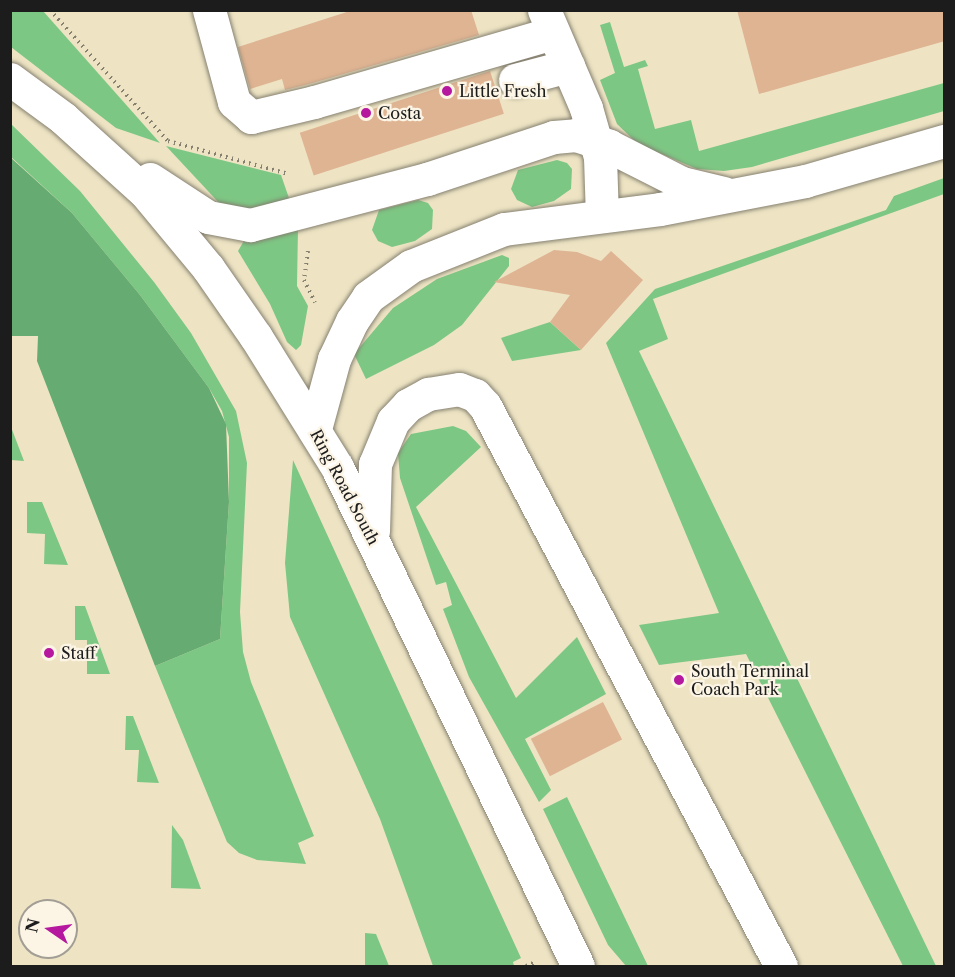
<!DOCTYPE html>
<html>
<head>
<meta charset="utf-8">
<style>
	body { margin:0 }
	#map { position:relative; width:955px; height:977px; overflow:hidden; background:#eee4c4; font-family:"Libre Caslon Text",serif }
	div>[style] { position:absolute }
	[style*='--x'] { left:calc(var(--x)*1px); top:calc(var(--y)*1px); width:calc(var(--w)*1px); rotate:calc(var(--a)*1deg) }
	.green>* { inset:0; background:#7dc784 }
	.forest>* { inset:0; background:#66ac72 }
	.building>* { inset:0; background:#dfb493; transform-origin:0 0 }
	.path>* { height:4px; margin-top:-2px; transform-origin:0; background:repeating-linear-gradient(90deg,#858070 0 1.5px,transparent 0 6px) }
	.roads { filter:drop-shadow(0 0 2px #858070) drop-shadow(0 0 2px #858070) }
	.minor>* { height:33px; margin:-16.5px; padding:0 16.5px; transform-origin:16.5px; border-radius:16.5px; background:#fff }
	.dots>* { width:16px; height:16px; translate:-50% -50%; box-sizing:border-box; border:3px solid #fcf5e5; border-radius:50% }
	span { translate:-50% -50%; white-space:nowrap; text-align:center; line-height:1.15; -webkit-text-stroke:4.5px #fcf5e5; paint-order:stroke }
	.poi-label { font-size:16px; color:#1c1c1c }
	.left { translate:0 -50%; text-align:left }
	.street-label { font-size:16px; color:#1c1c1c }
	.frame { position:absolute; inset:0; border:12px solid #1c1c1c; pointer-events:none }
	.north { position:absolute; left:18px; top:899px; width:60px; height:60px; box-sizing:border-box; background:#fcf5e5; border:2px solid #a29e95; border-radius:50%; rotate:283deg; font-size:16px; font-weight:700; line-height:24px; text-align:center; color:#1c1c1c }
	.north::after { content:''; display:block; margin:auto; width:21px; height:27px; background:#b5179e; clip-path:polygon(50% 0,100% 100%,50% 72%,0 100%) }
</style>
</head>
<body>
<div id="map">
	<div class="green">
		<div style="clip-path:polygon(11px 10px,43px 11px,160px 143px,116px 128px,11px 47px)"></div>
		<div style="clip-path:polygon(610px 22px,624px 67px,645px 60px,648px 66px,638px 69px,655px 129px,691px 120px,699px 151px,944px 83px,944px 111px,752px 167px,724px 171px,697px 169px,638px 144px,617px 124px,600px 80px,615px 73px,600px 25px)"></div>
		<div style="clip-path:polygon(11px 124px,80px 191px,154px 282px,191px 333px,236px 411px,247px 463px,240px 612px,243px 652px,251px 682px,314px 836px,298px 843px,306px 864px,257px 860px,239px 853px,227px 842px,155px 666px,220px 639px,229px 502px,229px 437px,222px 411px,209px 388px,140px 295px,72px 213px,11px 157px)"></div>
		<div style="clip-path:polygon(166px 146px,281px 175px,290px 201px,250px 210px,221px 205px)"></div>
		<div style="clip-path:polygon(557px 160px,567px 163px,572px 169px,571px 189px,554px 201px,532px 207px,517px 200px,511px 189px,518px 170px)"></div>
		<div style="clip-path:polygon(944px 178px,944px 194px,653px 299px,668px 339px,639px 351px,936px 966px,903px 966px,746px 654px,659px 665px,639px 625px,719px 613px,606px 343px,655px 289px,886px 210px,894px 196px)"></div>
		<div style="clip-path:polygon(418px 200px,428px 203px,433px 210px,432px 229px,415px 241px,392px 247px,378px 241px,372px 230px,379px 210px)"></div>
		<div style="clip-path:polygon(298px 229px,297px 286px,308px 306px,301px 345px,296px 350px,287px 342px,270px 304px,238px 251px,245px 239px)"></div>
		<div style="clip-path:polygon(502px 255px,509px 258px,509px 266px,462px 325px,434px 345px,366px 379px,354px 354px,393px 308px,437px 279px)"></div>
		<div style="clip-path:polygon(550px 322px,581px 350px,512px 361px,501px 338px)"></div>
		<div style="clip-path:polygon(453px 426px,466px 431px,481px 447px,416px 507px,516px 698px,577px 637px,606px 694px,525px 739px,551px 790px,539px 802px,469px 677px,443px 609px,452px 605px,446px 582px,436px 585px,400px 478px,398px 453px,411px 434px)"></div>
		<div style="clip-path:polygon(10px 427px,11px 427px,24px 461px,11px 460px)"></div>
		<div style="clip-path:polygon(293px 460px,521px 958px,513px 962px,514px 966px,433px 966px,380px 819px,290px 617px,285px 563px)"></div>
		<div style="clip-path:polygon(27px 502px,42px 502px,68px 565px,44px 564px,45px 534px,27px 533px)"></div>
		<div style="clip-path:polygon(75px 606px,85px 606px,110px 674px,87px 674px,87px 640px,75px 640px)"></div>
		<div style="clip-path:polygon(126px 716px,133px 716px,159px 783px,137px 782px,139px 750px,125px 750px)"></div>
		<div style="clip-path:polygon(567px 797px,600px 866px,648px 966px,626px 966px,608px 945px,543px 809px)"></div>
		<div style="clip-path:polygon(172px 825px,183px 840px,201px 889px,171px 888px)"></div>
		<div style="clip-path:polygon(365px 933px,376px 934px,389px 966px,365px 965px)"></div>
	</div>
	<div class="forest">
		<div style="clip-path:polygon(10px 157px,72px 213px,140px 295px,209px 388px,226px 424px,229px 502px,220px 639px,155px 666px,37px 361px,38px 336px,11px 336px)"></div>
	</div>
	<div class="building">
		<div style="clip-path:polygon(353px 10px,471px 10px,479px 35px,309px 84px,285px 90px,282px 79px,250px 89px,238px 47px)"></div>
		<div style="clip-path:polygon(737px 10px,945px 10px,945px 41px,759px 94px)"></div>
		<div style="left:490px;top:71px;width:45px;height:200px;rotate:72deg"></div>
		<div style="clip-path:polygon(554px 250px,577px 252px,601px 261px,611px 251px,643px 280px,581px 350px,550px 322px,570px 295px,494px 282px)"></div>
		<div style="left:603px;top:702px;width:42px;height:81px;rotate:63deg"></div>
	</div>
	<div class="path">
		<div style="--x:50;--y:10;--w:176;--a:48"></div>
		<div style="--x:168;--y:141;--w:125;--a:15.3"></div>
		<div style="--x:308;--y:251;--w:29;--a:98"></div>
		<div style="--x:304;--y:280;--w:25;--a:64"></div>
		<div style="--x:526;--y:966;--w:8;--a:-23"></div>
	</div>
	<div class="roads">
		<div class="minor">
			<div style="--x:209;--y:10;--w:95;--a:74.8"></div>
			<div style="--x:234;--y:102;--w:23;--a:41"></div>
			<div style="--x:251;--y:117;--w:65;--a:-13.4"></div>
			<div style="--x:314;--y:102;--w:249;--a:-16.1"></div>
			<div style="--x:544;--y:10;--w:107;--a:66.8"></div>
			<div style="--x:586;--y:108;--w:51;--a:74.1"></div>
			<div style="--x:600;--y:157;--w:59;--a:88.1"></div>
			<div style="--x:10;--y:79;--w:66;--a:36.3"></div>
			<div style="--x:63;--y:118;--w:110;--a:42.1"></div>
			<div style="--x:145;--y:192;--w:99;--a:50.3"></div>
			<div style="--x:208;--y:268;--w:84;--a:55.2"></div>
			<div style="--x:256;--y:337;--w:153;--a:58.1"></div>
			<div style="--x:337;--y:467;--w:554;--a:64.22"></div>
			<div style="--x:515;--y:80;--w:55;--a:-14.8"></div>
			<div style="--x:150;--y:179;--w:69;--a:33.2"></div>
			<div style="--x:208;--y:217;--w:43;--a:10.8"></div>
			<div style="--x:250;--y:225;--w:183;--a:-14.6"></div>
			<div style="--x:427;--y:179;--w:134;--a:-18.3"></div>
			<div style="--x:554;--y:137;--w:22;--a:-5"></div>
			<div style="--x:576;--y:135;--w:35;--a:18"></div>
			<div style="--x:609;--y:146;--w:82;--a:26.9"></div>
			<div style="--x:682;--y:183;--w:43;--a:13.4"></div>
			<div style="--x:315;--y:429;--w:73;--a:-74.8"></div>
			<div style="--x:334;--y:359;--w:42;--a:-64.7"></div>
			<div style="--x:352;--y:321;--w:29;--a:-56"></div>
			<div style="--x:368;--y:297;--w:53;--a:-35.8"></div>
			<div style="--x:411;--y:266;--w:100;--a:-21.7"></div>
			<div style="--x:504;--y:229;--w:157;--a:-7.3"></div>
			<div style="--x:660;--y:209;--w:148;--a:-10.9"></div>
			<div style="--x:805;--y:181;--w:145;--a:-16.1"></div>
			<div style="--x:373;--y:531;--w:67;--a:-88.3"></div>
			<div style="--x:375;--y:464;--w:47;--a:-67.3"></div>
			<div style="--x:393;--y:421;--w:22;--a:-47"></div>
			<div style="--x:408;--y:405;--w:23;--a:-29"></div>
			<div style="--x:428;--y:394;--w:31;--a:-9"></div>
			<div style="--x:459;--y:389;--w:17;--a:21"></div>
			<div style="--x:475;--y:395;--w:15;--a:48"></div>
			<div style="--x:485;--y:406;--w:633;--a:62.14"></div>
		</div>
	</div>
	<div class="dots">
		<div style="left:447px;top:91px;background:#b5179e"></div>
		<div style="left:366px;top:113px;background:#b5179e"></div>
		<div style="left:49px;top:653px;background:#b5179e"></div>
		<div style="left:679px;top:680px;background:#b5179e"></div>
	</div>
	<div class="poi-label">
		<span class="left" style="left:459px;top:91px">Little Fresh</span>
		<span class="left" style="left:378px;top:113px">Costa</span>
		<span class="left" style="left:61px;top:653px">Staff</span>
		<span class="left" style="left:691px;top:680px">South Terminal<br>Coach Park</span>
	</div>
	<div class="street-label">
		<span style="left:345px;top:487px;rotate:62deg">Ring Road South</span>
	</div>
	<div class="frame"></div>
	<div class="north">N</div>
</div>
</body>
</html>
